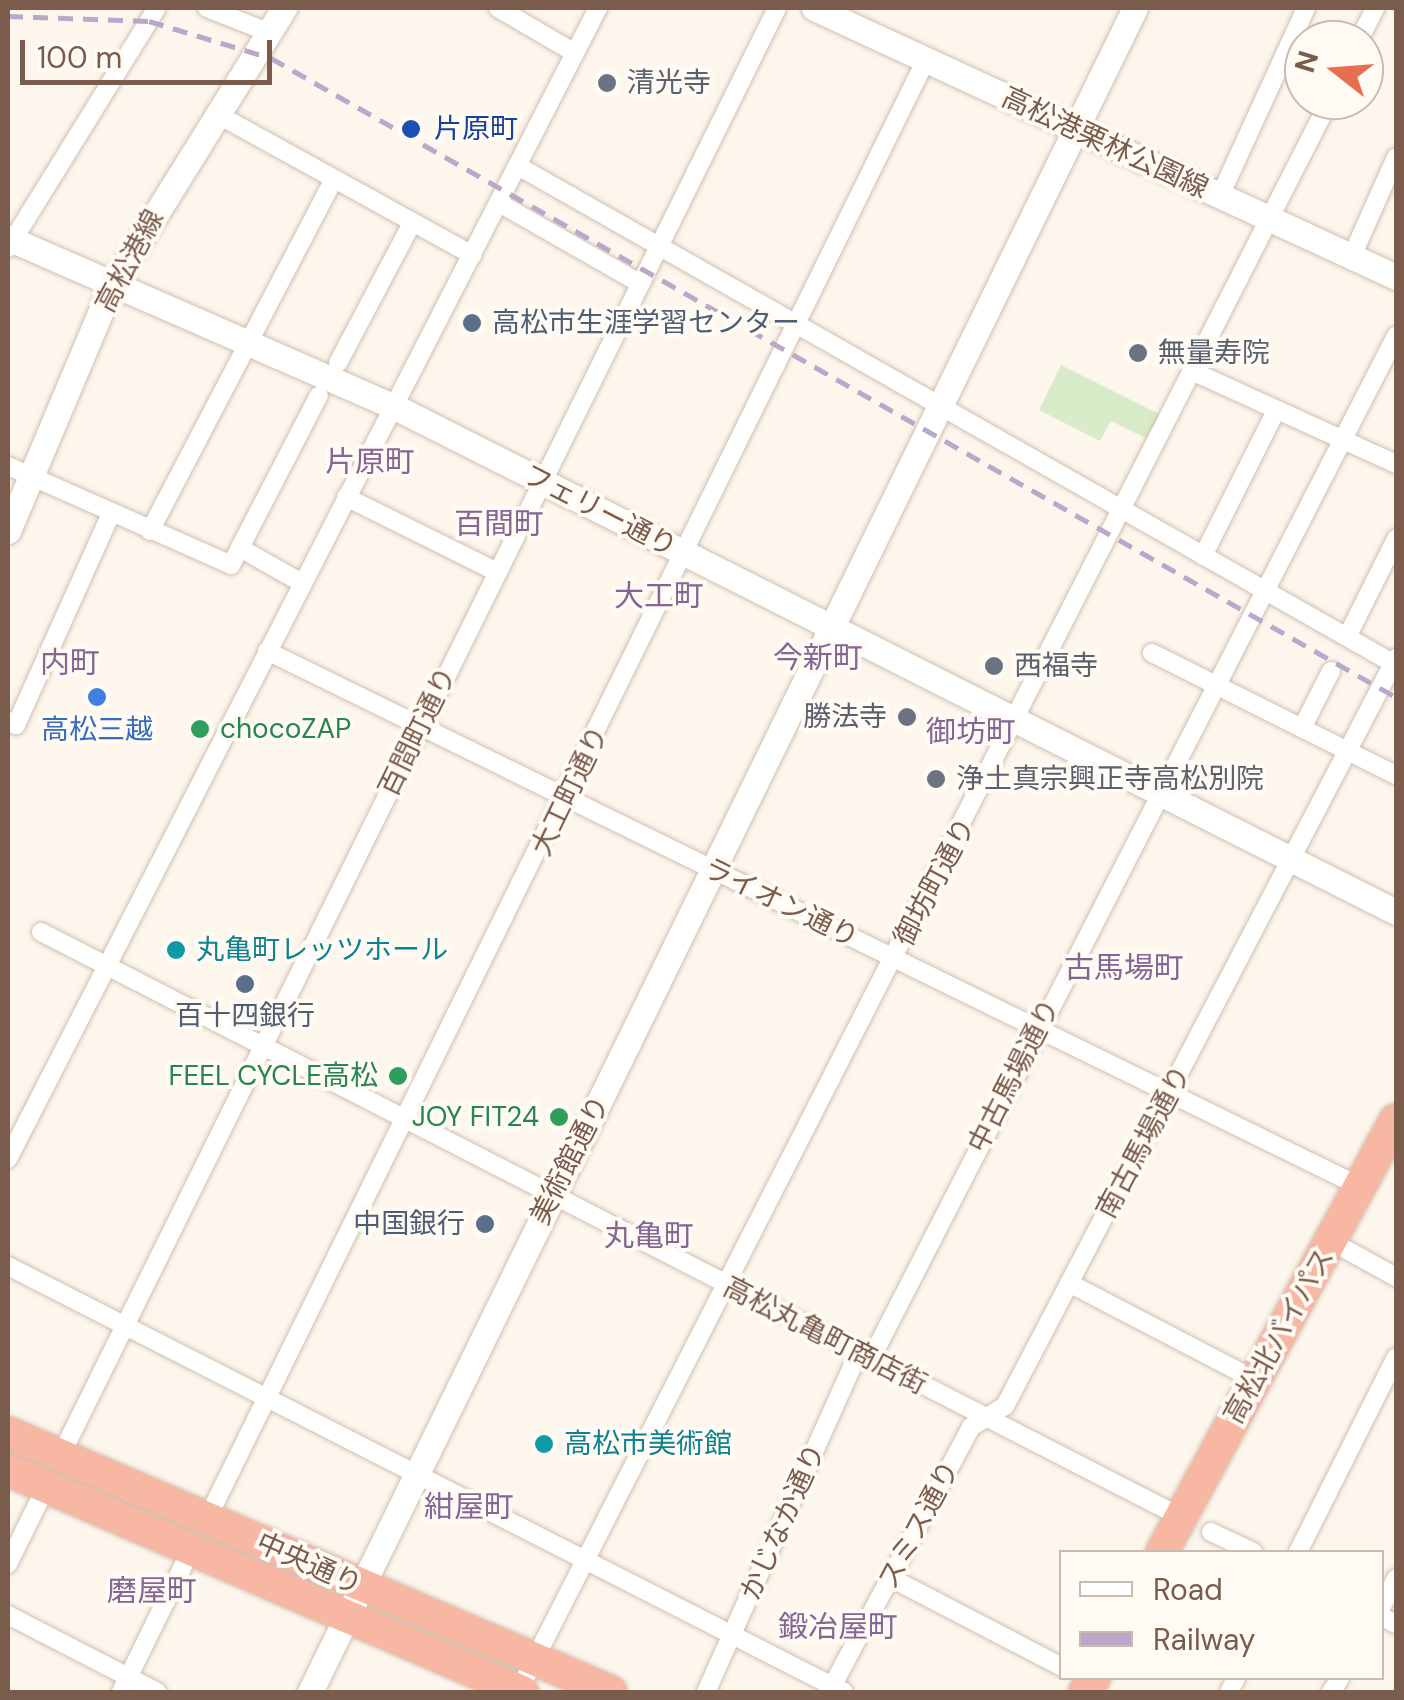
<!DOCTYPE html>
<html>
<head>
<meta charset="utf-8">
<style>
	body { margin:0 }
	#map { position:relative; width:1404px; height:1700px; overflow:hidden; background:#fdf6ec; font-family:"DM Sans","Noto Sans JP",sans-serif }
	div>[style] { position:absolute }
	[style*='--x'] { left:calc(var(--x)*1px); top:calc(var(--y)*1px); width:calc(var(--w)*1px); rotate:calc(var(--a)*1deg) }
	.green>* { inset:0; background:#d8ecc9 }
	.roads { filter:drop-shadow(0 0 2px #d1beb0) drop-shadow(0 0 2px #d1beb0) }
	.street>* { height:18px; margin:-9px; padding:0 9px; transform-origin:9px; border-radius:9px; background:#fff }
	.secondary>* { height:25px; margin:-12.5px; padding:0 12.5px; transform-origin:12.5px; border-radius:12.5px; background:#fff }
	.highway>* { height:32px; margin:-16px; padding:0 16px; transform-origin:16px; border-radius:16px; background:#f7b7a3 }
	.rail>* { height:5px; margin-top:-2.5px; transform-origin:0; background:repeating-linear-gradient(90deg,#b9a8c9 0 15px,transparent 0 25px) }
	.dots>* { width:28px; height:28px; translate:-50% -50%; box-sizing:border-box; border:5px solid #fffaf3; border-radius:50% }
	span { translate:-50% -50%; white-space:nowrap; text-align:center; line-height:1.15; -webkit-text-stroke:8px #fffaf3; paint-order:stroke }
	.worship-label { font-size:28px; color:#5b616d }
	.left { translate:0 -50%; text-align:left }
	.right { translate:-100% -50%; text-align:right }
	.transit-label { font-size:28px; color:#164399 }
	.street-label { font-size:28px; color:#7a5c4d }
	.service-label { font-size:28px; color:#4e5e75 }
	.leisure-label { font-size:28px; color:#27864d }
	.shop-label { font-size:28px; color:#366cbe }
	.culture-label { font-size:28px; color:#0d838f }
	.neighbourhood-label { font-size:30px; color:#846695 }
	.frame { position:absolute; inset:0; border:10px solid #7a5c4d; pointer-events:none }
	.legend { position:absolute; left:1059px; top:1550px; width:325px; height:130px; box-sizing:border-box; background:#fffaf3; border:2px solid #cabbb1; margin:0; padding:12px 18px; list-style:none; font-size:30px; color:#7a5c4d }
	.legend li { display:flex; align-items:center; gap:20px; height:50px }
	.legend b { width:50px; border:2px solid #cabbb1 }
	.north { position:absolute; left:1284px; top:20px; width:100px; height:100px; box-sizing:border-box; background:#fffaf3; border:2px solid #cabbb1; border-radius:50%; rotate:287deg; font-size:28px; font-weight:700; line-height:40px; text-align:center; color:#7a5c4d }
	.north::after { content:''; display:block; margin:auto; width:35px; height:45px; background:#e76f51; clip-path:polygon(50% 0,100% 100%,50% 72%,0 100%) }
	.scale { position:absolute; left:20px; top:40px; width:252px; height:45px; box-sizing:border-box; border:5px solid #7a5c4d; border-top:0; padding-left:12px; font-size:30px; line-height:35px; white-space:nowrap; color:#7a5c4d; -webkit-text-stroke:8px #fffaf3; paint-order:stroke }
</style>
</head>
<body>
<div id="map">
	<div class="green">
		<div style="clip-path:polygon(1061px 365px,1161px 415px,1149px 440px,1111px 421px,1100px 441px,1039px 410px)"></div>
		<div style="clip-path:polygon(67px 1474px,315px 1580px,314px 1583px,65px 1479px)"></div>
	</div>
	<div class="roads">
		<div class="street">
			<div style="--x:207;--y:8;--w:62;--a:21.6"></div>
			<div style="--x:498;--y:8;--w:89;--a:30.3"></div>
			<div style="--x:1359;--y:40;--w:36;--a:-63"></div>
			<div style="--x:215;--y:113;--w:294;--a:28.9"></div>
			<div style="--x:518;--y:166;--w:1010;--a:29.61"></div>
			<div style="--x:1220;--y:196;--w:207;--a:-65.4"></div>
			<div style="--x:499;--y:203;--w:161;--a:29.7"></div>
			<div style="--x:8;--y:248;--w:282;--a:-58.2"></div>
			<div style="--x:1352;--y:256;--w:108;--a:-66"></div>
			<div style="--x:338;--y:363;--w:158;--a:-62.1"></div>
			<div style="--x:1192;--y:371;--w:224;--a:24.5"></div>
			<div style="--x:8;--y:466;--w:244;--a:23.9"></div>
			<div style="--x:231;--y:565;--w:191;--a:-62.6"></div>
			<div style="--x:346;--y:497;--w:169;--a:26.4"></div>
			<div style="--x:150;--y:531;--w:397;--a:-62.4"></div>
			<div style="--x:240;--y:548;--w:71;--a:29.4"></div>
			<div style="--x:1203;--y:556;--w:162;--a:-63.3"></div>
			<div style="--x:1347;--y:637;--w:110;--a:-63.4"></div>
			<div style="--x:267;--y:651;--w:1205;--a:26.1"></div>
			<div style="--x:1152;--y:653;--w:273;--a:26.6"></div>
			<div style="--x:8;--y:721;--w:9;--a:27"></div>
			<div style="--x:16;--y:725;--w:231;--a:-65.8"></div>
			<div style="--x:1302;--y:728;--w:64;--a:-63"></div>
			<div style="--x:41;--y:932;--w:1268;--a:27.17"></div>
			<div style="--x:8;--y:1159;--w:1293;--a:-62.86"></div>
			<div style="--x:1347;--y:1250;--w:56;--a:28.9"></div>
			<div style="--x:8;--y:1266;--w:938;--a:27"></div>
			<div style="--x:1069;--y:1283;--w:210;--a:27.5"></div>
			<div style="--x:59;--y:1459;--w:1619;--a:-63.67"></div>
			<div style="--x:207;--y:1519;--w:1627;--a:-63.77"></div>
			<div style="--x:1211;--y:1532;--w:47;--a:25.5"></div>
			<div style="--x:1298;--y:1552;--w:218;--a:-63.3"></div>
			<div style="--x:8;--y:1564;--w:90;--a:-63.7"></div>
			<div style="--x:891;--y:1578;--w:193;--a:27.5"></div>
			<div style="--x:1382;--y:1606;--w:31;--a:-63"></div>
			<div style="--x:8;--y:1615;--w:168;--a:27.3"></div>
			<div style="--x:1382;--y:1617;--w:16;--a:27"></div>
			<div style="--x:121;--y:1692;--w:158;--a:-63.8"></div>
			<div style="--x:518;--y:1692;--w:1787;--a:-62.98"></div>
			<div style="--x:706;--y:1692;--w:362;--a:-65.8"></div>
			<div style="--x:854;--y:1362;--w:26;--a:-31"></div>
			<div style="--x:876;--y:1349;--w:1139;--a:-62.83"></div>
			<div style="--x:829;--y:1692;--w:301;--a:-61.8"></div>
			<div style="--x:971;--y:1427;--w:40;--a:-32"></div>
			<div style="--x:1005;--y:1406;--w:844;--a:-62.4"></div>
			<div style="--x:1229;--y:1692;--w:16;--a:-63"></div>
			<div style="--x:1331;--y:1692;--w:17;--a:-57"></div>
		</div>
		<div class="secondary">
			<div style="--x:814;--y:8;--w:641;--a:24.81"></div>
			<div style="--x:8;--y:238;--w:420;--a:23.6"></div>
			<div style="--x:393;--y:406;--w:1123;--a:26.77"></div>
			<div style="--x:8;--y:531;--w:269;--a:-67.1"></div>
			<div style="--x:113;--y:283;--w:324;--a:-58.1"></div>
			<div style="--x:310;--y:1692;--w:1875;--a:-63.9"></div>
		</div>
		<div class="highway">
			<div style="--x:8;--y:1433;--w:656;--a:23.24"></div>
			<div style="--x:8;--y:1470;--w:560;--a:23.36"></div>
			<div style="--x:1162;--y:1552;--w:491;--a:-61.6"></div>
			<div style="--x:1085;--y:1692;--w:17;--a:-57"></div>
		</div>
	</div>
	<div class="rail">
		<div style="--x:8;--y:16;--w:141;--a:2"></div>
		<div style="--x:149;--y:21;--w:127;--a:16.9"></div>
		<div style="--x:271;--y:58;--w:1294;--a:29.6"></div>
	</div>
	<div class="dots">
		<div style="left:607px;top:83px;background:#6b7280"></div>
		<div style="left:411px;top:129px;background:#1a4fb4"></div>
		<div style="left:472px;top:323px;background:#5c6f8a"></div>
		<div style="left:1138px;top:353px;background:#6b7280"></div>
		<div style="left:994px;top:666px;background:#6b7280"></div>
		<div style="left:97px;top:697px;background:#3f7fe0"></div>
		<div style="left:907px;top:717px;background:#6b7280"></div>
		<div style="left:200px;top:729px;background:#2e9e5b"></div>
		<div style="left:936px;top:779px;background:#6b7280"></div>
		<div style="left:176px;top:950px;background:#0f9aa8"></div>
		<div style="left:245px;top:984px;background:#5c6f8a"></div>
		<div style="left:398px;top:1076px;background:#2e9e5b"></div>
		<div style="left:559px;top:1117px;background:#2e9e5b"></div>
		<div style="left:485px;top:1224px;background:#5c6f8a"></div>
		<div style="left:544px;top:1444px;background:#0f9aa8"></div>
	</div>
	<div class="worship-label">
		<span class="left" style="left:627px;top:83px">清光寺</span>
		<span class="left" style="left:1158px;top:353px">無量寿院</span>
		<span class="left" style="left:1014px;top:666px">西福寺</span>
		<span class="right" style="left:887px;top:717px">勝法寺</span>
		<span class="left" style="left:956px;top:779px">浄土真宗興正寺高松別院</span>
	</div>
	<div class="transit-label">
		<span class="left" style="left:434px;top:129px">片原町</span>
	</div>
	<div class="street-label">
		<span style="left:1105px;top:143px;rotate:25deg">高松港栗林公園線</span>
		<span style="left:130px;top:261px;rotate:-62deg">高松港線</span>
		<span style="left:600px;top:511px;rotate:27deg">フェリー通り</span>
		<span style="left:418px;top:732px;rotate:-64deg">百間町通り</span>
		<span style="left:570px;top:791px;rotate:-64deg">大工町通り</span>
		<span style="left:935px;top:882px;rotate:-62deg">御坊町通り</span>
		<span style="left:781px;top:903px;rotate:26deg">ライオン通り</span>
		<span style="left:1014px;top:1076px;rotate:-63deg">中古馬場通り</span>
		<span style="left:1144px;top:1142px;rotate:-62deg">南古馬場通り</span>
		<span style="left:570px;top:1160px;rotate:-63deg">美術館通り</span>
		<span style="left:825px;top:1336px;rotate:27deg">高松丸亀町商店街</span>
		<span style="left:1279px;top:1336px;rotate:-61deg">高松北バイパス</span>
		<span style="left:783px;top:1522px;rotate:-66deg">かじなか通り</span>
		<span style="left:919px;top:1525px;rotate:-62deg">スミス通り</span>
		<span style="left:309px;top:1564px;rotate:24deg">中央通り</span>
	</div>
	<div class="service-label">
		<span class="left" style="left:492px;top:323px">高松市生涯学習センター</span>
		<span style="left:245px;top:1016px">百十四銀行</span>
		<span class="right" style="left:465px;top:1224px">中国銀行</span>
	</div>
	<div class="leisure-label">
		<span class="left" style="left:220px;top:729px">chocoZAP</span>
		<span class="right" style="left:378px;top:1076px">FEEL CYCLE高松</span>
		<span class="right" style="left:539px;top:1117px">JOY FIT24</span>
	</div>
	<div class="shop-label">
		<span style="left:97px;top:730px">高松三越</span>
	</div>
	<div class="culture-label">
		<span class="left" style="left:196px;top:950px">丸亀町レッツホール</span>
		<span class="left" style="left:564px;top:1444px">高松市美術館</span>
	</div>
	<div class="neighbourhood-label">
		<span style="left:370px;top:462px">片原町</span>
		<span style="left:499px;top:524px">百間町</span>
		<span style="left:659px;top:596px">大工町</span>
		<span style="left:818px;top:658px">今新町</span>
		<span style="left:70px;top:663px">内町</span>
		<span style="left:971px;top:732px">御坊町</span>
		<span style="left:1124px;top:968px">古馬場町</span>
		<span style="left:649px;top:1236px">丸亀町</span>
		<span style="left:469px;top:1507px">紺屋町</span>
		<span style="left:152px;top:1591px">磨屋町</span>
		<span style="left:838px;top:1627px">鍛冶屋町</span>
	</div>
	<div class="frame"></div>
	<ul class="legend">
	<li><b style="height:12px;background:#fff"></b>Road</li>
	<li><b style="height:12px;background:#b9a8c9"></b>Railway</li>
	</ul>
	<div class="north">N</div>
	<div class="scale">100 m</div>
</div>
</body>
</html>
